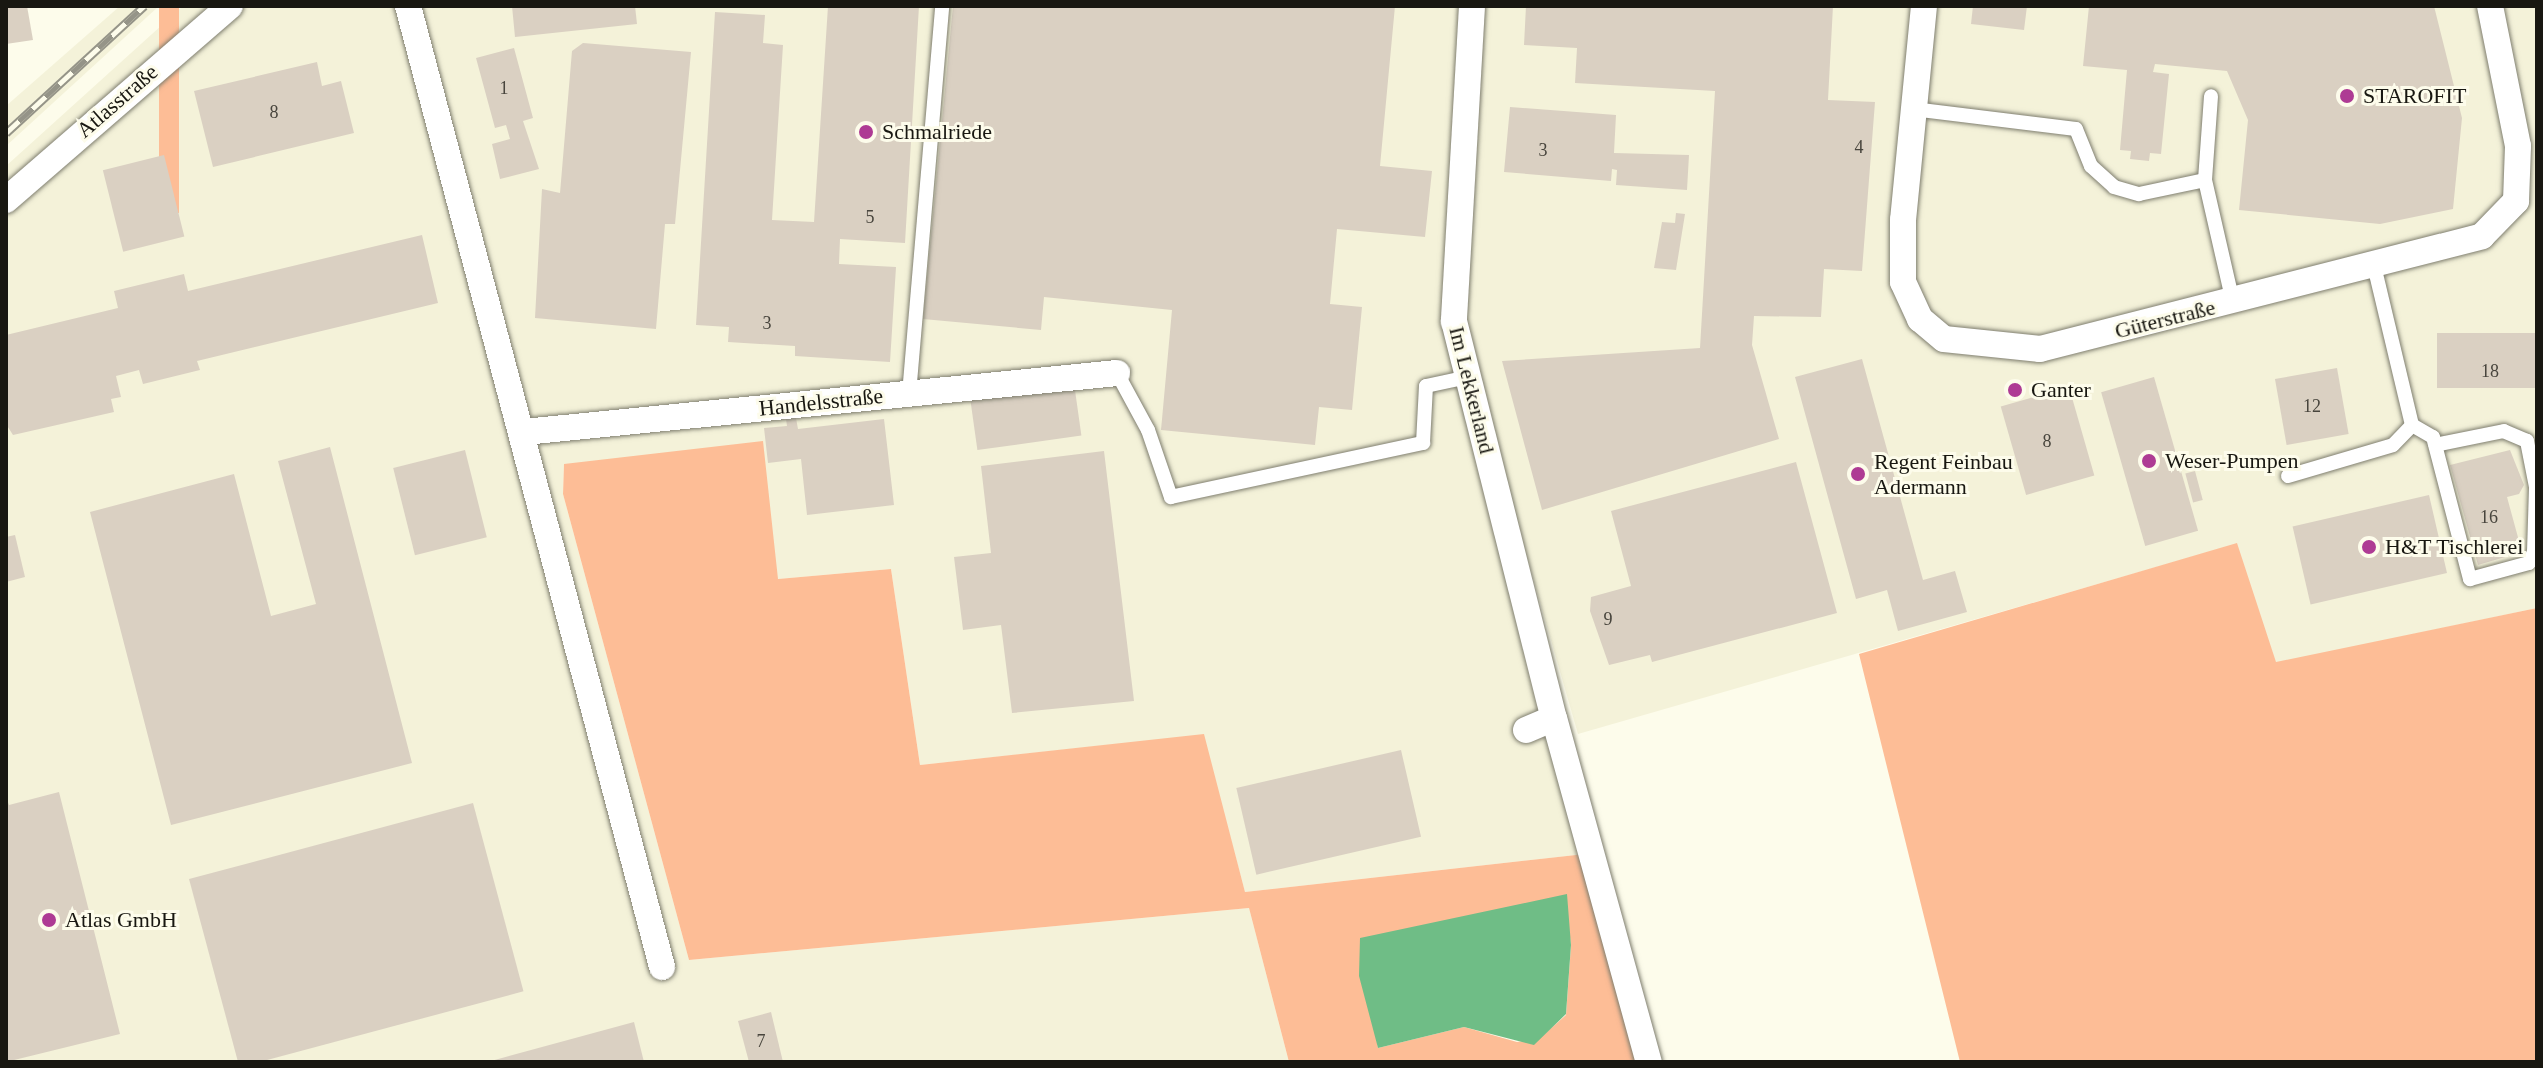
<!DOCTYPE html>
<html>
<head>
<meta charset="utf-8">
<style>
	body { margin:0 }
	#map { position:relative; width:2543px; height:1068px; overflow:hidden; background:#fdfceb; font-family:Georgia,serif }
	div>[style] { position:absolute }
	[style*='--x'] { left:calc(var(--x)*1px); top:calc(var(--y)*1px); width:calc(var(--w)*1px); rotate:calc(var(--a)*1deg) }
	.built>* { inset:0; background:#f4f2d9 }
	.green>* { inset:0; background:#fdbd96; transform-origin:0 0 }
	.water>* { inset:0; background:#6fbd86 }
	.building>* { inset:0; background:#dad0c2; transform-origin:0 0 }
	.roads { filter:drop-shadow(0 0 2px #7f7e6f) drop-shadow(0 0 2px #7f7e6f) }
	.service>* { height:14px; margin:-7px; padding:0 7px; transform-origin:7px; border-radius:7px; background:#fff }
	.minor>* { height:26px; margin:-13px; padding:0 13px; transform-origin:13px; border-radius:13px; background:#fff }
	.rail>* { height:9px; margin-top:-4.5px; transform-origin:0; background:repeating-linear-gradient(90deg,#fdfceb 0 18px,#959488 0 36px); box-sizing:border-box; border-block:2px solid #959488 }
	.dots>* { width:22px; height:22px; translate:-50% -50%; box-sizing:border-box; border:4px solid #fdfceb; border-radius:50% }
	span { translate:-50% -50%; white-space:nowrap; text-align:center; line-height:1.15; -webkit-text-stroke:6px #fdfceb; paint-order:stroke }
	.number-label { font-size:18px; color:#48453d }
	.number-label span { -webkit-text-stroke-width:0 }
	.poi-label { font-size:22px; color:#181711 }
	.left { translate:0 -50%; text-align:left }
	.street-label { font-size:22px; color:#181711 }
	.frame { position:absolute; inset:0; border:8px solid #181711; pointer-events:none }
</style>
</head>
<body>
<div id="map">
	<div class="built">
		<div style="clip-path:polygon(120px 6px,159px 6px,6px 146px,6px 106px)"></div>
		<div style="clip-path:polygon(183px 6px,2537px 6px,2537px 608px,2276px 663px,2236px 544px,1578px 734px,1521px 536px,1585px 854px,1245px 892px,1203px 735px,920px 765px,891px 569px,778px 579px,564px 464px,563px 494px,689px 960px,1249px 908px,1289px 1062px,6px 1062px,6px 166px)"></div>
	</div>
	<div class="green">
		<div style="left:159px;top:6px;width:20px;height:207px"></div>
		<div style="clip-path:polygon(evenodd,763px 441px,778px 579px,891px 569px,920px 765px,1204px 734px,1245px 892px,1585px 854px,1639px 1062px,1289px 1062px,1249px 908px,689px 960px,563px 494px,564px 464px,763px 441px,1567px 914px,1571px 945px,1566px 1015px,1539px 1039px,1517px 1042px,1464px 1027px,1378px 1048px,1360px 939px,1567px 914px)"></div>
		<div style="clip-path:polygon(2237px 543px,2276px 662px,2537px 608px,2537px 1062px,1960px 1062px,1859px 654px)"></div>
	</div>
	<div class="water">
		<div style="clip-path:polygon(1567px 894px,1571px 945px,1566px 1014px,1534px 1045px,1464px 1027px,1378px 1048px,1359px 976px,1360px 938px)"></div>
	</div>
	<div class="building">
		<div style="clip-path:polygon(6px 6px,27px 6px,33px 40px,6px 44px)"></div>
		<div style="clip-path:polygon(512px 6px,635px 6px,637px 24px,515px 37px)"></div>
		<div style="clip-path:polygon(828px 6px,919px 6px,905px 243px,840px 239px,839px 264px,896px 267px,890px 362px,795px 356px,795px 346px,728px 342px,729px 327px,696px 325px,715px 12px,765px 15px,763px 43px,783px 45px,772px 220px,814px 222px)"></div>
		<div style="clip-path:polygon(953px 6px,1395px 6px,1380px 166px,1432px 171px,1425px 237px,1337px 229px,1330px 304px,1362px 307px,1352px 410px,1319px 407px,1315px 445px,1161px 430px,1172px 310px,1044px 297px,1041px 330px,923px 319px)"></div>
		<div style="clip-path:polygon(1526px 6px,1833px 6px,1828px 100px,1875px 102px,1862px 271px,1824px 269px,1821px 317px,1754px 316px,1752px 345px,1779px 439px,1542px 510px,1502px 361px,1700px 348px,1715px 91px,1575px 83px,1577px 48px,1524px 45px)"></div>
		<div style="clip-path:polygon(1973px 6px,2027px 6px,2024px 30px,1971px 24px)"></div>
		<div style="clip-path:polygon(2089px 6px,2434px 6px,2462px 118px,2453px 209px,2380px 224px,2239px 210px,2248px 120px,2227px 71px,2155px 64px,2153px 72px,2169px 74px,2161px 154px,2150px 153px,2149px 161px,2130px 159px,2131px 151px,2120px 150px,2127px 70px,2083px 66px)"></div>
		<div style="clip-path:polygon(583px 43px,691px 52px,675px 224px,665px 224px,656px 329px,535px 318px,542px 189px,560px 193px,572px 51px)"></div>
		<div style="clip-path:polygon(514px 48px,533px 118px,523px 121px,539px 169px,500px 179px,492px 144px,510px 139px,506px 125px,495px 128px,476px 58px)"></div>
		<div style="clip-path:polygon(317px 62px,322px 86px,341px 81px,354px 133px,213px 167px,194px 91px)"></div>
		<div style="clip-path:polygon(1510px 107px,1616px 115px,1614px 153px,1689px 155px,1687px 190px,1616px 185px,1617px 170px,1612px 169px,1611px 181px,1504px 172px)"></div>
		<div style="left:164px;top:155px;width:84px;height:63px;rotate:76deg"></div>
		<div style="clip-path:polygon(1676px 213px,1685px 214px,1676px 270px,1654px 268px,1662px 222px,1675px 223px)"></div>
		<div style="clip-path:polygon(422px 235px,438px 303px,197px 361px,200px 370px,143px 384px,139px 370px,116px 376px,121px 397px,111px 399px,114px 412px,13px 435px,6px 424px,6px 335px,118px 308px,114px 291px,184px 274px,188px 291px)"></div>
		<div style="left:2537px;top:333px;width:55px;height:100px;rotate:90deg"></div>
		<div style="clip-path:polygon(1862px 359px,1923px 580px,1955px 571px,1967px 612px,1898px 631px,1887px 590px,1856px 599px,1795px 377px)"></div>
		<div style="left:2337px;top:368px;width:67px;height:63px;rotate:80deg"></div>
		<div style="left:2154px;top:377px;width:160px;height:55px;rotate:74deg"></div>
		<div style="left:1074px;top:383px;width:53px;height:105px;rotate:82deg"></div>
		<div style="left:2069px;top:387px;width:92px;height:71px;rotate:74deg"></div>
		<div style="clip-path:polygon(796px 418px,798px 429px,884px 419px,894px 505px,807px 515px,801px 459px,768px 463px,764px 428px,787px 426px,786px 419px)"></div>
		<div style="clip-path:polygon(330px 447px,412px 763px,171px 825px,90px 512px,234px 474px,271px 616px,316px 604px,278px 461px)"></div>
		<div style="left:465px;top:450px;width:90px;height:74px;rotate:76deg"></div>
		<div style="clip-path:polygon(2510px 450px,2524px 485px,2519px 494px,2507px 497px,2522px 552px,2478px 565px,2450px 465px)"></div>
		<div style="clip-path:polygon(1104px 451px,1134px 701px,1012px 713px,1001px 625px,963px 630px,954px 557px,991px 553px,981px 466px)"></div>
		<div style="clip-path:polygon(1796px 462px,1837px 613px,1652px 662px,1650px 655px,1609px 665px,1590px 611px,1591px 597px,1631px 586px,1611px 511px)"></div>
		<div style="left:2195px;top:471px;width:30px;height:10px;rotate:75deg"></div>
		<div style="left:2429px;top:495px;width:80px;height:140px;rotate:77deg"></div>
		<div style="clip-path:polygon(15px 535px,25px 577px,6px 582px,6px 537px)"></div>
		<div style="left:1401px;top:750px;width:89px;height:169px;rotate:77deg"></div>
		<div style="clip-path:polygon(59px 792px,120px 1034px,6px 1062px,6px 797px,9px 805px)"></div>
		<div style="left:473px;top:803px;width:195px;height:294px;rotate:75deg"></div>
		<div style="clip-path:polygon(771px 1012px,783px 1062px,749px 1062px,738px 1021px)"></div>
		<div style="clip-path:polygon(634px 1022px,644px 1062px,491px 1062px,491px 1061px)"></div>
	</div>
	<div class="roads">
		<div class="service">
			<div style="--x:1913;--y:109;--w:164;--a:7"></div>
			<div style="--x:2076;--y:129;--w:40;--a:68"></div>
			<div style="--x:2091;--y:166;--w:31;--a:42"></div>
			<div style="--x:2114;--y:187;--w:26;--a:16"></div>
			<div style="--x:2139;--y:194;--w:67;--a:-12"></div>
			<div style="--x:2205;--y:180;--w:125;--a:77.1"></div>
			<div style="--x:2205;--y:180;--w:84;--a:-85.9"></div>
			<div style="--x:1117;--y:373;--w:65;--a:61.5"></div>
			<div style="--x:1148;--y:430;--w:71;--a:71.1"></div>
			<div style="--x:1171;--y:497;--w:258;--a:-12.1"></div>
			<div style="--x:1423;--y:443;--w:57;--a:-87"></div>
			<div style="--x:1426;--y:386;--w:43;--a:-12.1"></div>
			<div style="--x:909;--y:394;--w:389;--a:-85.1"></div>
			<div style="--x:2412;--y:425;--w:24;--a:30"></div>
			<div style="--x:2433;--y:437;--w:147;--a:75.4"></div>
			<div style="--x:2470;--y:579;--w:61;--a:-15.2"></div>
			<div style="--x:2529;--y:563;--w:12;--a:-66"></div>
			<div style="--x:2534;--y:552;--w:65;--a:-88.2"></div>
			<div style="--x:2536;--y:487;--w:47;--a:-101.1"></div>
			<div style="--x:2527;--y:441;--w:25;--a:-157"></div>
			<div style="--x:2504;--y:431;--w:70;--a:168.5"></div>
			<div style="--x:2288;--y:476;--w:109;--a:-16.4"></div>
			<div style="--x:2393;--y:445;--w:28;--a:-46"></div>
			<div style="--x:2412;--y:425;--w:164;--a:-103.4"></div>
		</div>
		<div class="minor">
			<div style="--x:408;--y:6;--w:994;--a:75.19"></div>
			<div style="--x:1472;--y:6;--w:316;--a:93.3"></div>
			<div style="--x:1454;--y:321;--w:409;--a:75.9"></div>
			<div style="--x:1554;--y:718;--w:357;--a:74.6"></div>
			<div style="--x:1924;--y:6;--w:215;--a:95.6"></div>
			<div style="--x:1903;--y:220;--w:62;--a:90"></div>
			<div style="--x:1903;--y:282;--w:41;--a:65.3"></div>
			<div style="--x:1920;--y:319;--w:31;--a:40"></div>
			<div style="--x:1944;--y:339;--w:97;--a:5.9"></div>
			<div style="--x:2040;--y:349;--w:456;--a:-14.3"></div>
			<div style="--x:2482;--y:236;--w:49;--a:-45.8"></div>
			<div style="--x:2516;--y:201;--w:55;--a:-87.9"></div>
			<div style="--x:2518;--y:146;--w:143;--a:-101.3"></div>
			<div style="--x:6;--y:200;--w:296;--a:-40.9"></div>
			<div style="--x:524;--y:432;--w:596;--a:-5.68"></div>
			<div style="--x:1526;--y:730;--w:30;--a:-23"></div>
		</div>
	</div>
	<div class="rail">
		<div style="--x:6;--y:133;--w:188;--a:-42.6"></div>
	</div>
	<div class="dots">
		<div style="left:2347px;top:96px;background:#ae3b94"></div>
		<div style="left:866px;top:132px;background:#ae3b94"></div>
		<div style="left:2015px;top:390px;background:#ae3b94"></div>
		<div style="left:2149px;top:461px;background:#ae3b94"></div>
		<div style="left:1858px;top:474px;background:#ae3b94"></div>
		<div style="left:2369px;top:547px;background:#ae3b94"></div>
		<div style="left:49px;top:920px;background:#ae3b94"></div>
	</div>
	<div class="number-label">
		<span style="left:504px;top:88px">1</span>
		<span style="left:274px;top:112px">8</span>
		<span style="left:1859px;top:147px">4</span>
		<span style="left:1543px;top:150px">3</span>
		<span style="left:870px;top:217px">5</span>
		<span style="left:767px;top:323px">3</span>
		<span style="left:2490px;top:371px">18</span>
		<span style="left:2312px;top:406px">12</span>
		<span style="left:2047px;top:441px">8</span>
		<span style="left:2489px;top:517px">16</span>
		<span style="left:1608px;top:619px">9</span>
		<span style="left:761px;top:1041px">7</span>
	</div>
	<div class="poi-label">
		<span class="left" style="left:2363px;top:96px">STAROFIT</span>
		<span class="left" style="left:882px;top:132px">Schmalriede</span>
		<span class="left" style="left:2031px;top:390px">Ganter</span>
		<span class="left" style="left:1874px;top:474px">Regent Feinbau<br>Adermann</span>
		<span class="left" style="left:2165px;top:461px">Weser-Pumpen</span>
		<span class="left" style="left:2385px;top:547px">H&amp;T Tischlerei</span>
		<span class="left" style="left:65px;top:920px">Atlas GmbH</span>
	</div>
	<div class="street-label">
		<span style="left:117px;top:101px;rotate:-41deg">Atlasstraße</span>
		<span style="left:2165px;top:319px;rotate:-14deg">Güterstraße</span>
		<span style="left:1472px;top:390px;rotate:76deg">Im Lekkerland</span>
		<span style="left:821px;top:402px;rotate:-6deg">Handelsstraße</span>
	</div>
	<div class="frame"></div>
</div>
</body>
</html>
